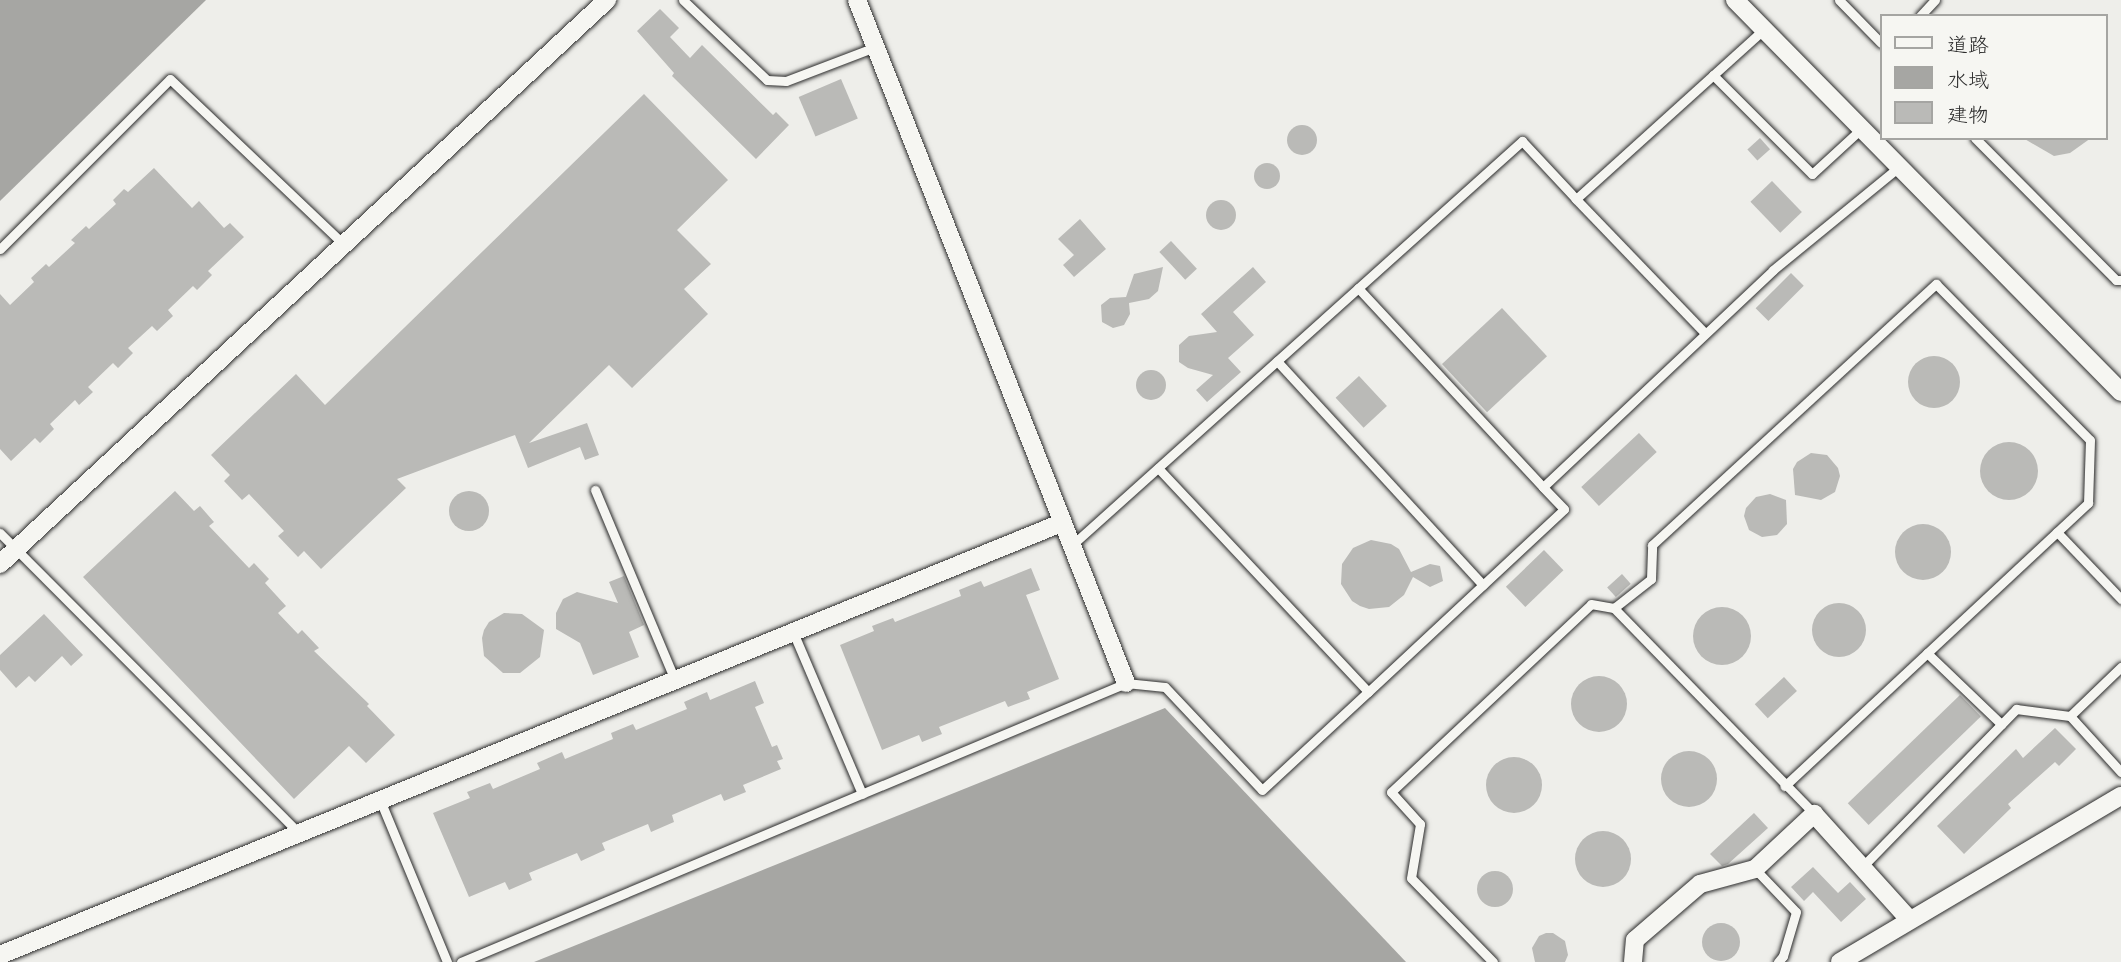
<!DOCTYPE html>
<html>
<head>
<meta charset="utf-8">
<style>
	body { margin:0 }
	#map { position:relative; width:2121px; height:962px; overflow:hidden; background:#eeeeea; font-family:Delius,"Klee One",sans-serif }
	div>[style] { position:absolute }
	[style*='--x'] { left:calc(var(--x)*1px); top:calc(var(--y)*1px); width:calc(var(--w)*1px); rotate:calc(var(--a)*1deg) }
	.water>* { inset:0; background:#a6a6a3 }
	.building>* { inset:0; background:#babab7; transform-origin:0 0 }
	.round { border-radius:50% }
	.roads { filter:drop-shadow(0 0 2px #2b2b2b) drop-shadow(0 0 2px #2b2b2b) }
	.service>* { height:9px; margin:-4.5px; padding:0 4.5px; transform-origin:4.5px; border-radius:4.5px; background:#f6f6f2 }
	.minor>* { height:18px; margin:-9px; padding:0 9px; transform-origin:9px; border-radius:9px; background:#f6f6f2 }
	span { translate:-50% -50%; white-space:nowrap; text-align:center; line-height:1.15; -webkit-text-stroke:5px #f6f6f2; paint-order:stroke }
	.legend { position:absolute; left:1880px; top:14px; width:228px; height:126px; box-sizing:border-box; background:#f6f6f2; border:2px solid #a5a5a2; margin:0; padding:9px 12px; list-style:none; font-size:21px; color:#2b2b2b }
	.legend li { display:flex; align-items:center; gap:14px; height:35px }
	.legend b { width:35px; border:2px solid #a5a5a2 }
</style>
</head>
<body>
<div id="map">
	<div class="water">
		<div style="clip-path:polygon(0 0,206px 0,0 201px)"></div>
		<div style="clip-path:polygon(1165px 708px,1406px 962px,534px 962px)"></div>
	</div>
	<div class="building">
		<div style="clip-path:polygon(660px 9px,679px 28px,670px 37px,690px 58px,702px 45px,773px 115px,776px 112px,789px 125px,756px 159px,672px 76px,674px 73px,637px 31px)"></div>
		<div style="left:841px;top:79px;width:43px;height:46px;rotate:67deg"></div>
		<div style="clip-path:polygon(644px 94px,728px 180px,677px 230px,711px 264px,684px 289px,708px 314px,632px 388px,609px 365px,529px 443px,587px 423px,599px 455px,585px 460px,580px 447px,528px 468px,515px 435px,397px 479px,406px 488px,321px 569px,304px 551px,298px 557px,278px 536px,284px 531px,249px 494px,242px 500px,224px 481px,230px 475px,211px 455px,296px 374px,325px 405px)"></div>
		<div class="round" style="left:1287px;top:125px;width:30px;height:30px"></div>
		<div style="left:1760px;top:138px;width:15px;height:17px;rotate:48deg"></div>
		<div style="clip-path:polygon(2023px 138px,2091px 138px,2070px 153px,2054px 156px)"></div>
		<div class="round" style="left:1254px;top:163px;width:26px;height:26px"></div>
		<div style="clip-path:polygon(154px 168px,192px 208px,199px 201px,224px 228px,230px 223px,244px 237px,208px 271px,212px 275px,197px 290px,193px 286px,168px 310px,173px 316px,157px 331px,152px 326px,128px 348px,133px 353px,118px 368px,113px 363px,88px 387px,93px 392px,79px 405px,75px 400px,50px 424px,54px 429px,40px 443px,35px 438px,11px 461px,0 449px,0 294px,10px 305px,34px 282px,31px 278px,46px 264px,49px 267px,75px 243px,71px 240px,86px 226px,89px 229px,116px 204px,113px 200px,124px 189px,128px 192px)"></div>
		<div style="left:1772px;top:181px;width:43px;height:30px;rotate:46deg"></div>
		<div class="round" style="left:1206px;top:200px;width:30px;height:30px"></div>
		<div style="clip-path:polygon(1080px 219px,1106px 249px,1074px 277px,1063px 265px,1074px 255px,1058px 239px)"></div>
		<div style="left:1171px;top:241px;width:38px;height:16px;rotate:47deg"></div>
		<div style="clip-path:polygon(1163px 267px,1158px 291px,1149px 299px,1129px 303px,1130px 314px,1124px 325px,1113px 328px,1102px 322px,1101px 305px,1110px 298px,1126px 297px,1134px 274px)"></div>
		<div style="clip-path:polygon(1253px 267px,1266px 282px,1233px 312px,1254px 335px,1228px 358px,1241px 372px,1207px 402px,1196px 390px,1213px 375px,1188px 368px,1179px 362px,1179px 345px,1189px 336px,1217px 332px,1201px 314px)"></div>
		<div style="left:1791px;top:273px;width:18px;height:50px;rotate:45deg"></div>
		<div style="left:1502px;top:308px;width:66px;height:82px;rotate:47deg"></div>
		<div class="round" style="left:1908px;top:356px;width:52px;height:52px"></div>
		<div class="round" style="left:1136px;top:370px;width:30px;height:30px"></div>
		<div style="left:1359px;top:376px;width:41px;height:32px;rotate:47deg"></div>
		<div style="left:1639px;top:433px;width:26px;height:79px;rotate:47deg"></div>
		<div class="round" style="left:1980px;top:442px;width:58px;height:58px"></div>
		<div style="clip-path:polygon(1811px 453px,1827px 455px,1838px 468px,1840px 476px,1835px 492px,1821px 500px,1795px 495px,1793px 469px,1797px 462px)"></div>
		<div style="clip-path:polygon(175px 491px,194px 511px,200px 506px,214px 522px,209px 526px,249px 568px,254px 563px,269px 579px,265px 583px,286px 606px,278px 613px,298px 634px,302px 630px,319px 648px,314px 651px,369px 704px,367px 706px,395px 735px,366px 763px,349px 746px,294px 799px,83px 577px)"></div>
		<div class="round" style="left:449px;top:491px;width:40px;height:40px"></div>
		<div style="clip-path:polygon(1770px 494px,1786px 500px,1787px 524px,1777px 535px,1762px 537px,1749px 530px,1744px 516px,1746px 508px,1756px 497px)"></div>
		<div class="round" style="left:1895px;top:524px;width:56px;height:56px"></div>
		<div style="clip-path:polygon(1371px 540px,1391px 544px,1399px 549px,1411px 572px,1430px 564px,1440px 566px,1443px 581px,1430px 587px,1413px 577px,1404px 595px,1389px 607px,1369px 609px,1360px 606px,1352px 601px,1341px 584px,1342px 564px,1353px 548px)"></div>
		<div style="left:1544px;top:550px;width:28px;height:53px;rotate:46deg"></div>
		<div style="clip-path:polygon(1031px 568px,1040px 590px,1026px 595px,1059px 679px,1027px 692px,1030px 699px,1008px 707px,1005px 701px,939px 727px,942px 734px,922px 742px,919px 735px,882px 750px,840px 645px,874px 631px,872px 626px,893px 618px,895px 622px,961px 596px,959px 590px,981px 581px,984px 587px)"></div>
		<div style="left:1622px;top:574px;width:13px;height:20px;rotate:48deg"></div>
		<div style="clip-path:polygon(624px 576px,644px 625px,629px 632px,639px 657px,593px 675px,580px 643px,556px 629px,556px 613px,563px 599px,577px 592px,618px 603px,609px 582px)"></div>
		<div class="round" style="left:1812px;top:603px;width:54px;height:54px"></div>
		<div class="round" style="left:1693px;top:607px;width:58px;height:58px"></div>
		<div style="clip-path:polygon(504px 613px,522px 614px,544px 630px,540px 657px,520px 673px,503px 673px,484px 656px,482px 638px,484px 630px,489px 622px)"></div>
		<div style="clip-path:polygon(44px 614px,83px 655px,71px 666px,62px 656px,35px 682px,29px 676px,16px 688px,0 670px,0 655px)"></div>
		<div class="round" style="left:1571px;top:676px;width:56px;height:56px"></div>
		<div style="left:1784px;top:677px;width:19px;height:40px;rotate:47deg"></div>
		<div style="clip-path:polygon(755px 681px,764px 703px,755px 707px,772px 747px,777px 745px,783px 759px,777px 761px,781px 769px,743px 785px,746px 792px,724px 801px,721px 794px,672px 815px,674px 822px,651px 832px,648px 824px,602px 843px,605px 850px,581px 861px,577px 853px,529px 873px,532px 880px,509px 890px,505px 882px,469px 897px,433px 813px,470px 798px,467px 792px,490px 783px,493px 789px,540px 769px,537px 763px,562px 752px,565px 759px,613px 739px,611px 733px,633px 724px,636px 730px,687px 709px,684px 702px,707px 692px,710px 700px)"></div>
		<div style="left:1960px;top:695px;width:30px;height:156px;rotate:46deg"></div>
		<div style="clip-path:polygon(2055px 728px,2076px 749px,2059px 766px,2055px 762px,2008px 804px,2011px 808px,1964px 854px,1937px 826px,2016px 749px,2023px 758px)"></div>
		<div class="round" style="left:1661px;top:751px;width:56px;height:56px"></div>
		<div class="round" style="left:1486px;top:757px;width:56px;height:56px"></div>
		<div style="clip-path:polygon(1754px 813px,1768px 828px,1728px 864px,1722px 866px,1710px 854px)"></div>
		<div class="round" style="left:1575px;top:831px;width:56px;height:56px"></div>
		<div style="clip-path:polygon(1813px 867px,1838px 893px,1850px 882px,1866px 899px,1841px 922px,1813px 892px,1804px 901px,1791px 887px)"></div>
		<div class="round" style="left:1477px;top:871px;width:36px;height:36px"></div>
		<div class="round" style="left:1702px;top:923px;width:38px;height:38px"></div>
		<div style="clip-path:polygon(1546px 933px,1553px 933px,1565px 941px,1568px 955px,1565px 962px,1535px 962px,1532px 948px,1539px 936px)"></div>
	</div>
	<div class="roads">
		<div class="service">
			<div style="--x:683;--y:0;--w:116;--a:43.6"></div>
			<div style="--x:767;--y:80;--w:19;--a:3"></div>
			<div style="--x:786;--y:81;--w:95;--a:-20.9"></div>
			<div style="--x:1839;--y:0;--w:60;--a:45.7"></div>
			<div style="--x:1920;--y:16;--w:22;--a:-47"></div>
			<div style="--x:1713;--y:75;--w:140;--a:45"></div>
			<div style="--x:1812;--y:174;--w:68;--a:-42.6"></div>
			<div style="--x:1975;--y:138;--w:200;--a:45.2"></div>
			<div style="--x:2116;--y:280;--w:5;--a:0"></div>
			<div style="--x:1576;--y:199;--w:186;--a:46.1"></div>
			<div style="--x:0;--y:249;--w:240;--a:-45"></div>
			<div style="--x:170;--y:79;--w:239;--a:43.6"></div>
			<div style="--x:1358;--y:288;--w:272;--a:47.1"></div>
			<div style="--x:1543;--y:487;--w:316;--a:-43.3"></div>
			<div style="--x:1773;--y:270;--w:164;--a:-39.3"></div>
			<div style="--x:1277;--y:361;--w:304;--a:47.4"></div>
			<div style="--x:1158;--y:468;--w:307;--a:46.8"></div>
			<div style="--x:1368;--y:692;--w:268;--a:-43"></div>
			<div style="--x:1564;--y:509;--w:30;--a:-134"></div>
			<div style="--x:595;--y:490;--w:206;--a:67.2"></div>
			<div style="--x:2057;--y:532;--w:93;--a:46.3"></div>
			<div style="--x:0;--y:533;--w:422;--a:45.1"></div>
			<div style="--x:1072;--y:545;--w:605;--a:-41.92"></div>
			<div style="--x:1522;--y:141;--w:79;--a:47"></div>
			<div style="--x:1576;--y:199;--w:253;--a:-42.1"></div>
			<div style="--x:1614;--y:608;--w:287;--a:45.8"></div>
			<div style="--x:793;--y:632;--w:176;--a:66.9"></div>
			<div style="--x:1927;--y:653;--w:103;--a:43.8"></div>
			<div style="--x:2070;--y:716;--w:71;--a:-43.9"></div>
			<div style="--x:380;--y:800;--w:175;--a:67.5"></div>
			<div style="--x:1862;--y:867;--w:221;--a:-45.7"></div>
			<div style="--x:2016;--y:709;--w:54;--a:7.4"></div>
			<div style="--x:2070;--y:716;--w:76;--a:47.7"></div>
			<div style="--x:1755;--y:869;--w:59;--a:46.4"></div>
			<div style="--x:1796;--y:912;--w:46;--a:106.5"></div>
			<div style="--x:1783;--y:956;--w:8;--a:130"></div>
			<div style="--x:461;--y:962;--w:721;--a:-22.76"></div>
			<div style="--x:1126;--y:683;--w:39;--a:6"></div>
			<div style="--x:1165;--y:687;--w:141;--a:46.7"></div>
			<div style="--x:1262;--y:790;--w:144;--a:-42.8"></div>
			<div style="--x:1493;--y:962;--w:117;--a:-134.3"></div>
			<div style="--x:1411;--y:878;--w:55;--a:-80.5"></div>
			<div style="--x:1420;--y:824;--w:43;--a:-132.2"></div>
			<div style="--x:1391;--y:792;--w:274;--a:-43.2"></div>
			<div style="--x:1591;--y:604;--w:23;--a:10"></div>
			<div style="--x:1614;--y:608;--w:47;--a:-38.1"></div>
			<div style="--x:1651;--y:579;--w:34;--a:-88"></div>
			<div style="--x:1652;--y:545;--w:386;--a:-42.6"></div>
			<div style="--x:1936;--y:284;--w:219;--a:45.4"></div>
			<div style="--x:2090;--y:440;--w:63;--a:91.8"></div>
			<div style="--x:2088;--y:503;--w:415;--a:137"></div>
		</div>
		<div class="minor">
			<div style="--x:857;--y:0;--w:734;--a:68.5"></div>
			<div style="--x:1735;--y:0;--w:550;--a:45.44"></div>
			<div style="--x:0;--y:564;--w:829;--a:-42.9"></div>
			<div style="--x:0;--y:955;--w:1146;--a:-22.15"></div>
			<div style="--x:1633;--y:962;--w:22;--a:-85"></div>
			<div style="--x:1635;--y:940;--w:86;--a:-40.7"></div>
			<div style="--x:1700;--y:884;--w:57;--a:-15.3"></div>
			<div style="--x:1755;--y:869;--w:81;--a:-43"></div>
			<div style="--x:1814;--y:814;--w:142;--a:47.9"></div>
			<div style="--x:1840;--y:962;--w:326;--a:-30.6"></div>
		</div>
	</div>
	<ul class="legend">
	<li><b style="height:9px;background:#f6f6f2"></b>道路</li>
	<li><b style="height:19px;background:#a6a6a3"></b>水域</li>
	<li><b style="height:19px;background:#babab7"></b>建物</li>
	</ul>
</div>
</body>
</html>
